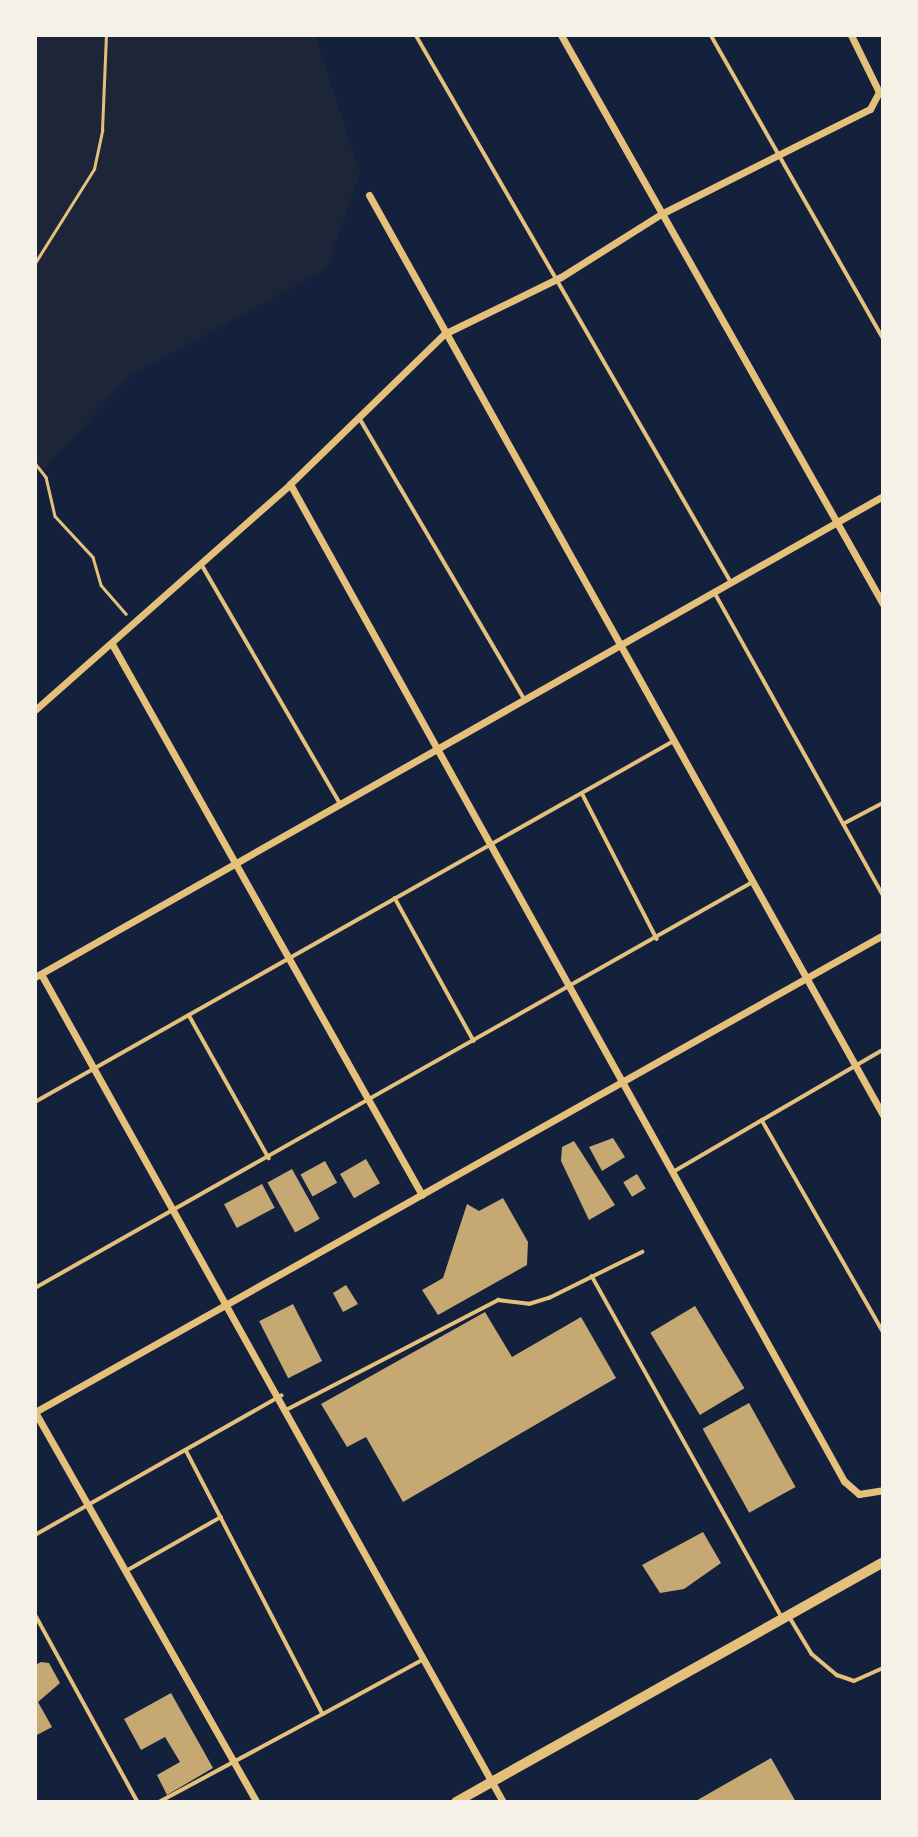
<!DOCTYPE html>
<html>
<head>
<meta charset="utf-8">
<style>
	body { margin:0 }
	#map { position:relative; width:918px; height:1837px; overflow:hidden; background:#14213d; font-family:"Fira Sans Condensed",sans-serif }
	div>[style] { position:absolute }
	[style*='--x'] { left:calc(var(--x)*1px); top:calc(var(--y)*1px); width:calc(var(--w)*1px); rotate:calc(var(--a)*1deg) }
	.green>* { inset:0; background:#1d2539 }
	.building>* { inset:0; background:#c6a872; transform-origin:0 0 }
	.path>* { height:2.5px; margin:-1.25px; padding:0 1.25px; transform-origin:1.25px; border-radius:1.25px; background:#e5c07b }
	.service>* { height:3.5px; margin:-1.75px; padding:0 1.75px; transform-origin:1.75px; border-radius:1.75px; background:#e5c07b }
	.minor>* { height:7px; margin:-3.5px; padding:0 3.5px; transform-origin:3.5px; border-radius:3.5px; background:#e5c07b }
	.secondary>* { height:10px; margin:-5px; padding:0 5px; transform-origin:5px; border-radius:5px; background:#e5c07b }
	span { translate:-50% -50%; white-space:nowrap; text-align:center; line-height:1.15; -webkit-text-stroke:6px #f6f1e7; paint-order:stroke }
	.frame { position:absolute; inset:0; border:37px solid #f6f1e7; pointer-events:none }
</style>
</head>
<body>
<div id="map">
	<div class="green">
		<div style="clip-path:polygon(35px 35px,315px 35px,360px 173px,326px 269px,130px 376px,35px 478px)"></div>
	</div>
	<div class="building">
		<div style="clip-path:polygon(613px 1138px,625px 1157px,602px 1171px,589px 1147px)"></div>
		<div style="clip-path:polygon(574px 1141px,615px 1205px,589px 1220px,561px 1161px,562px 1147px)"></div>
		<div style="left:366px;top:1159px;width:28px;height:30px;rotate:60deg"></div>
		<div style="left:325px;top:1161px;width:25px;height:28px;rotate:61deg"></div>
		<div style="left:292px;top:1169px;width:57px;height:28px;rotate:61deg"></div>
		<div style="left:637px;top:1174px;width:17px;height:16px;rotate:59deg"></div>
		<div style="left:262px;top:1184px;width:27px;height:43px;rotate:62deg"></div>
		<div style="clip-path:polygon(503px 1198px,528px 1242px,527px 1265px,438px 1315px,422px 1290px,443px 1278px,467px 1204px,479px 1211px)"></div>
		<div style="clip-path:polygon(346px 1285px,358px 1304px,343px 1312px,333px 1293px)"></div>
		<div style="left:293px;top:1304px;width:64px;height:38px;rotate:63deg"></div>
		<div style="left:695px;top:1306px;width:96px;height:52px;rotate:59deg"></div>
		<div style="clip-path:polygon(485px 1312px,512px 1357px,581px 1317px,616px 1378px,403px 1502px,366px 1437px,347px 1447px,321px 1404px)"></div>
		<div style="left:749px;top:1403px;width:96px;height:53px;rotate:61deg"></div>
		<div style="clip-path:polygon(703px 1532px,721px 1563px,684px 1589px,660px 1593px,642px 1565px)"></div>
		<div style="clip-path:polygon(41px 1662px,49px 1663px,60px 1683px,38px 1702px,52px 1727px,35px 1736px,35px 1665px)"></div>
		<div style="clip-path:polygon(171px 1693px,213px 1768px,167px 1795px,157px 1775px,180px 1762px,165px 1737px,141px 1750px,124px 1719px)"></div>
		<div style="clip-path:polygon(771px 1758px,796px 1802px,694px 1802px)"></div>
	</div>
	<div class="path">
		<div style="--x:35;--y:263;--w:111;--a:-57.9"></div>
		<div style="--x:94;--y:169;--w:40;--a:-78"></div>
		<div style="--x:102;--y:130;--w:95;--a:-87.6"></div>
		<div style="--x:35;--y:463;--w:18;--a:52"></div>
		<div style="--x:46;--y:477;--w:40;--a:77"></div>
		<div style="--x:55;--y:516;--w:56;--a:47.2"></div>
		<div style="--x:93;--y:557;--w:29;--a:74"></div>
		<div style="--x:101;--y:585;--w:38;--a:49"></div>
	</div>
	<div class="service">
		<div style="--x:416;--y:35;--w:631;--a:60.06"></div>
		<div style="--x:711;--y:35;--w:348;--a:60.4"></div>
		<div style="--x:359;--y:417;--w:326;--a:59.6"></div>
		<div style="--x:202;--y:565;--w:273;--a:59.9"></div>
		<div style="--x:715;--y:593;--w:346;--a:60.9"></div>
		<div style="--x:582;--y:793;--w:164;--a:62.8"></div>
		<div style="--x:843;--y:824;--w:45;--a:-27.7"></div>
		<div style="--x:395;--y:898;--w:163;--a:61.1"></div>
		<div style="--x:189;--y:1015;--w:164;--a:60.8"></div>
		<div style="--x:35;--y:1102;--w:732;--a:-29.47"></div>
		<div style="--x:762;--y:1120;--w:243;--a:60.2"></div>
		<div style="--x:673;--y:1172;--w:243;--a:-30.2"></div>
		<div style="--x:592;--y:1276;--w:390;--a:60.9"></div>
		<div style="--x:35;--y:1288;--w:823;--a:-29.49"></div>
		<div style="--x:288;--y:1409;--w:237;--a:-27.4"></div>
		<div style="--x:498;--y:1300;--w:31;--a:7"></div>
		<div style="--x:529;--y:1304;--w:21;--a:-17"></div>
		<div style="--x:549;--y:1298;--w:104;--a:-26.3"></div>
		<div style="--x:186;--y:1450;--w:297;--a:62.6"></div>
		<div style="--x:323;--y:1714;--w:113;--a:-28.6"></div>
		<div style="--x:35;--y:1535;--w:283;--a:-29.5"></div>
		<div style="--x:126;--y:1571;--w:109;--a:-29.6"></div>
		<div style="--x:35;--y:1614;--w:214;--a:61.3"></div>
		<div style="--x:789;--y:1616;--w:44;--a:58.8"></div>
		<div style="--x:812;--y:1654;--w:33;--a:40"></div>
		<div style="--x:837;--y:1675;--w:18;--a:19"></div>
		<div style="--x:854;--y:1681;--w:32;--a:-24"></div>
		<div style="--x:159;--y:1802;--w:186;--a:-28.2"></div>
	</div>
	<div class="minor">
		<div style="--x:561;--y:35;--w:654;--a:60.49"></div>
		<div style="--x:369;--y:195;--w:1054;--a:60.81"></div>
		<div style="--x:290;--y:484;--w:1141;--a:60.94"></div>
		<div style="--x:844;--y:1481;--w:20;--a:41"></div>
		<div style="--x:859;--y:1494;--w:24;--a:-9"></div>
		<div style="--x:112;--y:644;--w:632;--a:60.64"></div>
		<div style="--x:35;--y:710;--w:341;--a:-41.5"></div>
		<div style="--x:290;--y:484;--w:215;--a:-44.2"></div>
		<div style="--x:444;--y:334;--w:130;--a:-26"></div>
		<div style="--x:561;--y:277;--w:118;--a:-32.2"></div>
		<div style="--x:661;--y:214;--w:234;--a:-26.7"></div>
		<div style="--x:870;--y:109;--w:19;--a:-62"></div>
		<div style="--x:879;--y:92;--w:64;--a:-116.2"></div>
		<div style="--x:41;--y:974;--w:948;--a:60.84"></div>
		<div style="--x:35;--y:977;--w:975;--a:-29.56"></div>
		<div style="--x:35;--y:1412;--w:973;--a:-29.36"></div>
		<div style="--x:35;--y:1412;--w:449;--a:60.4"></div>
	</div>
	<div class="secondary">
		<div style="--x:456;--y:1802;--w:490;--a:-29.3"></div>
	</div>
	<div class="frame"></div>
</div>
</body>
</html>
